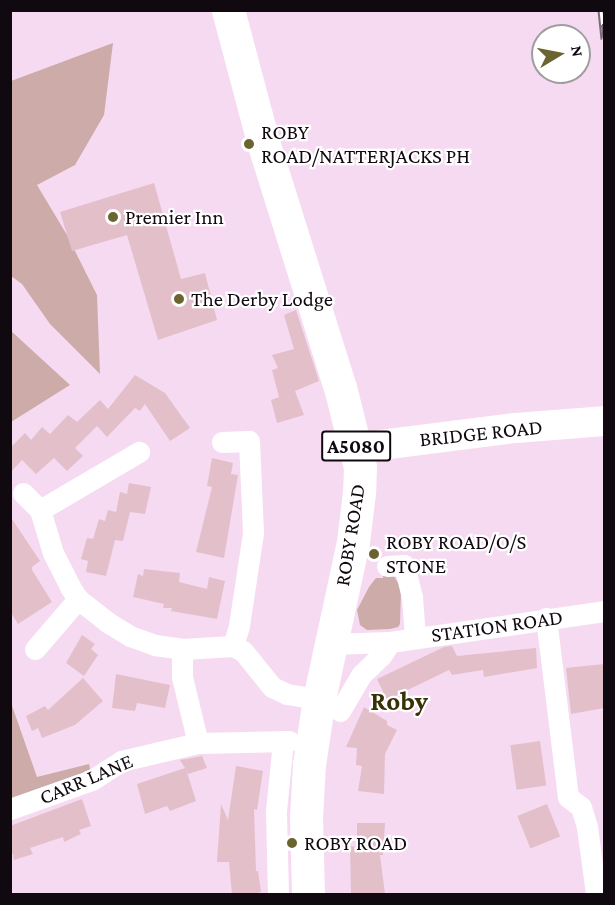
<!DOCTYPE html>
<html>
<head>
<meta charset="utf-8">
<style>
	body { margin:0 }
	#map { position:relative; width:615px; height:905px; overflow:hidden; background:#f6daf2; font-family:"Crimson Pro",serif }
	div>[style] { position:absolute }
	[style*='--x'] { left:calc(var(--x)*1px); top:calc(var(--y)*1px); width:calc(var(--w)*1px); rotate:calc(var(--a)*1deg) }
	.green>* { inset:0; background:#ccaba9 }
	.building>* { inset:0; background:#e3bfca; transform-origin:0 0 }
	.street>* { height:21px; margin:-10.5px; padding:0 10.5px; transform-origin:10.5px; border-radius:10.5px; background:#fff }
	.secondary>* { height:30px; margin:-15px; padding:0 15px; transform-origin:15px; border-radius:15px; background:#fff }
	.primary>* { height:33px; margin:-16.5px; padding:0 16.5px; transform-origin:16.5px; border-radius:16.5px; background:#fff }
	.rail>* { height:7px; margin-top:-3.5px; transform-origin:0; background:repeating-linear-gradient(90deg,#fff 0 14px,#7b6a79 0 28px); box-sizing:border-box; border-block:2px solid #7b6a79 }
	.dots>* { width:16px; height:16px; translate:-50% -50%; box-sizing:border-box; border:3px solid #fff; border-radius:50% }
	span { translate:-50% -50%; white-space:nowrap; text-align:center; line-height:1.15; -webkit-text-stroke:4.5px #fff; paint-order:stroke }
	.shield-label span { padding:2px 4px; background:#fff; border:2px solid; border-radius:4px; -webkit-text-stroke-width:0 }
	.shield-label { font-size:20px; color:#110910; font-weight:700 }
	.poi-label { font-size:21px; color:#110910 }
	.left { translate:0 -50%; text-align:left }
	.street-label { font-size:21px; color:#110910 }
	.district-label { font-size:27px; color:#383106; font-weight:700 }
	.frame { position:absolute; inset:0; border:12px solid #110910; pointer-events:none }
	.north { position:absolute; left:531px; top:24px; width:60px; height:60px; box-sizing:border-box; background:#fff; border:2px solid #a09d9f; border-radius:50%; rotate:80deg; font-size:16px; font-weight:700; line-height:24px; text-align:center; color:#110910 }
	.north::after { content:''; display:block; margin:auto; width:21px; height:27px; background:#6b6330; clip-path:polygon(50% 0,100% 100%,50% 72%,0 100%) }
</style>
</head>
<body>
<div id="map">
	<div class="green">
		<div style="clip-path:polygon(113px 43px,104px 115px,75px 165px,37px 185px,67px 235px,97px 295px,100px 374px,50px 324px,22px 284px,11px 276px,11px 81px)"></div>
		<div style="clip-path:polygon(10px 330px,70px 385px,11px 422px,10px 422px)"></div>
		<div style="clip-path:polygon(383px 573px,394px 576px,401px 588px,400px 624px,398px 627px,390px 629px,367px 630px,360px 625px,357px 610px,369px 587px,376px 578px,383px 578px)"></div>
		<div style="clip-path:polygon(10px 700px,37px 777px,89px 764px,91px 773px,11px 801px)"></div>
	</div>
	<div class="building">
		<div style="clip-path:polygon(154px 183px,181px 279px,205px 273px,217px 320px,158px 340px,127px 235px,72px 251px,60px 212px)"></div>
		<div style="clip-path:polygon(296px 310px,319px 381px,295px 391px,304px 415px,277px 423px,271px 400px,279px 397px,272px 370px,278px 368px,272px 355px,294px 349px,284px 315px)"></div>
		<div style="clip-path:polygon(135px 375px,165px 393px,190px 428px,170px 441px,145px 404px,140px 411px,135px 408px,107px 437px,97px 426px,75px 448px,83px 456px,67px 471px,54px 458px,36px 474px,22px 460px,10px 473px,10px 448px,25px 433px,31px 440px,42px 427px,50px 434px,68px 415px,77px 422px,100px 400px,108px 409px)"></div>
		<div style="clip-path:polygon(212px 458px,233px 463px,231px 474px,238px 475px,224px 558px,196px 552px,212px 487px,207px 486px)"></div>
		<div style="clip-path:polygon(129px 483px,151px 487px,145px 514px,130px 512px,123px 541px,115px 540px,106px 576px,86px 572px,88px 561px,81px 559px,87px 538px,93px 539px,99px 519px,105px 521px,108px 510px,116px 512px,120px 492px,127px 494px)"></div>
		<div style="clip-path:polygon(10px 516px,40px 561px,32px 567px,32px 570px,52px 602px,18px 624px,10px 611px)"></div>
		<div style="clip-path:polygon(144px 569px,180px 573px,179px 582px,207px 589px,209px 577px,225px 581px,217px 619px,171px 611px,172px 608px,163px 608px,164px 604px,133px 597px,138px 574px,143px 576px)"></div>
		<div style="clip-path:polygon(82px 635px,95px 644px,91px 649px,98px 655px,84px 676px,66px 663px)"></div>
		<div style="clip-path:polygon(452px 646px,457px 656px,536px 648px,537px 668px,484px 677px,483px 670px,452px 675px,449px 670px,387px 700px,377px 679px,444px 647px)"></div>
		<div style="clip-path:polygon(604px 664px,604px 708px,571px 714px,566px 668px)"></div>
		<div style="clip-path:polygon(116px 674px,170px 685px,165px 708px,137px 703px,135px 711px,112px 708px)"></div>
		<div style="clip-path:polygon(83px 678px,103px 701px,75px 725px,42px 738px,38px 728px,32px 731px,26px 716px,45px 706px,48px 710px)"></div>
		<div style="clip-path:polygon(364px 707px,387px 721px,387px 725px,397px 730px,385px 754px,384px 794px,358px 791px,362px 766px,356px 765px,357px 748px,346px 747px)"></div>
		<div style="left:540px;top:741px;width:45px;height:30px;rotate:82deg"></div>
		<div style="clip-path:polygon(202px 756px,207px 768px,188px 774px,186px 769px,196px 801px,170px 811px,167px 806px,145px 814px,137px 784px,185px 768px,180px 760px)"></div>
		<div style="clip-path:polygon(236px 766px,263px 771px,257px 810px,254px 809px,256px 871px,258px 871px,261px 892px,254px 894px,232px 894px,229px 862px,217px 862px,221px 804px,228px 820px)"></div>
		<div style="clip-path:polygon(82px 799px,91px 826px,79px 830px,81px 834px,64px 842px,63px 837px,30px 848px,33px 854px,14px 860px,13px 854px,10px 854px,10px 826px)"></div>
		<div style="left:547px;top:804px;width:35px;height:32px;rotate:68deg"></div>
		<div style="clip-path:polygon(357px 823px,385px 823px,383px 855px,380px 855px,385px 894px,351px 894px,350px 846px,357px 847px)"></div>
	</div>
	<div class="street">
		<div style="--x:222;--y:442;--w:27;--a:-2"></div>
		<div style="--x:249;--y:441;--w:92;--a:87.5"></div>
		<div style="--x:253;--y:533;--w:94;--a:98.6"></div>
		<div style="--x:239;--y:626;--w:21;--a:107"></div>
		<div style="--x:23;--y:493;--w:24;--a:45"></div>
		<div style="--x:40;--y:510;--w:45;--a:73.2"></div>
		<div style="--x:53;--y:553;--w:38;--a:63"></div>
		<div style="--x:70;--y:587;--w:14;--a:56"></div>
		<div style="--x:78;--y:599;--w:37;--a:38"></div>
		<div style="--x:107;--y:622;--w:27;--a:31"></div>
		<div style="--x:130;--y:636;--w:27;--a:20"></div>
		<div style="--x:155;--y:645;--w:27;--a:8"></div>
		<div style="--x:182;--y:649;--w:51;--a:-3.4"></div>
		<div style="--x:233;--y:646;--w:11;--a:27"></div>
		<div style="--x:243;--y:651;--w:46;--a:51.1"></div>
		<div style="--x:272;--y:687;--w:17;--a:25"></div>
		<div style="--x:287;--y:694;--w:32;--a:9"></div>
		<div style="--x:40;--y:510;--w:115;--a:-30.4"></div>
		<div style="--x:387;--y:566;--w:17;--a:-3"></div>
		<div style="--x:404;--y:565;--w:33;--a:76"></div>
		<div style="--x:412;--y:597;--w:40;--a:85.7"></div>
		<div style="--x:546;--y:618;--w:180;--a:83"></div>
		<div style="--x:568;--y:797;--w:16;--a:38"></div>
		<div style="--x:581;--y:807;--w:21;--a:73"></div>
		<div style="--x:587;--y:827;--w:68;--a:82.3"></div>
		<div style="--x:331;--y:644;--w:59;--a:-1.9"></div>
		<div style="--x:390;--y:642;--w:216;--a:-8.2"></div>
		<div style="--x:35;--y:649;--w:66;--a:-49.3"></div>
		<div style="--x:182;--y:649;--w:28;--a:90"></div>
		<div style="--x:182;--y:677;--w:68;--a:76.4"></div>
		<div style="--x:340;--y:711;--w:42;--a:-59.7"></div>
		<div style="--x:361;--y:675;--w:28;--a:-44"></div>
		<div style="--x:381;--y:656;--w:17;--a:-57"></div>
		<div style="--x:10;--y:809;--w:87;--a:-19.5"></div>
		<div style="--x:92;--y:780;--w:35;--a:-33"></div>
		<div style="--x:121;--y:761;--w:79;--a:-13.2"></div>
		<div style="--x:198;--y:743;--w:91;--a:-1.3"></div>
		<div style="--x:278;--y:894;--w:83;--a:-91.4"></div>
		<div style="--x:276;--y:811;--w:70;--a:-84.3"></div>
	</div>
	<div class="secondary">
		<div style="--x:357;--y:448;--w:160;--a:-7.2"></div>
		<div style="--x:516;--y:428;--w:88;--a:-4.5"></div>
	</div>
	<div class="primary">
		<div style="--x:228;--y:10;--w:137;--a:75.1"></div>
		<div style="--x:263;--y:142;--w:257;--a:72.6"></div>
		<div style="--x:340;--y:387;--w:82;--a:76"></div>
		<div style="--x:360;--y:467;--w:25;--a:92"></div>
		<div style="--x:359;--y:492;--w:50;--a:96.8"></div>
		<div style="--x:353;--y:542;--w:161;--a:102.2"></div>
		<div style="--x:319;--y:699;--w:66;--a:98.7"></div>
		<div style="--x:309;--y:764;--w:53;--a:93.2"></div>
		<div style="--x:306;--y:817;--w:77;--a:88.5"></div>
	</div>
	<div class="rail">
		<div style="--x:601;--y:10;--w:29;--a:84"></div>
	</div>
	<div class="dots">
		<div style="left:249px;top:144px;background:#6b6330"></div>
		<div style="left:113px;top:217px;background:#6b6330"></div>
		<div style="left:179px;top:299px;background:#6b6330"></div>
		<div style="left:374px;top:554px;background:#6b6330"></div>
		<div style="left:292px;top:843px;background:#6b6330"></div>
	</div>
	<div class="shield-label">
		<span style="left:356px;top:446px">A5080</span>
	</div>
	<div class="poi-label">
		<span class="left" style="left:261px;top:144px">ROBY<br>ROAD/NATTERJACKS PH</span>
		<span class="left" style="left:125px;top:217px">Premier Inn</span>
		<span class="left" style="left:191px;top:299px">The Derby Lodge</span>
		<span class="left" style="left:386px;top:554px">ROBY ROAD/O/S<br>STONE</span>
		<span class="left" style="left:304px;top:843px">ROBY ROAD</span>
	</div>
	<div class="street-label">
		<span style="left:481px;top:433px;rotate:-6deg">BRIDGE ROAD</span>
		<span style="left:350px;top:535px;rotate:-81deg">ROBY ROAD</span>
		<span style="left:497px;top:626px;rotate:-8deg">STATION ROAD</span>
		<span style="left:86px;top:779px;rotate:-23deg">CARR LANE</span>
	</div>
	<div class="district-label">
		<span style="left:399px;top:702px">Roby</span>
	</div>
	<div class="frame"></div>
	<div class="north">N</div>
</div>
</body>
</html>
